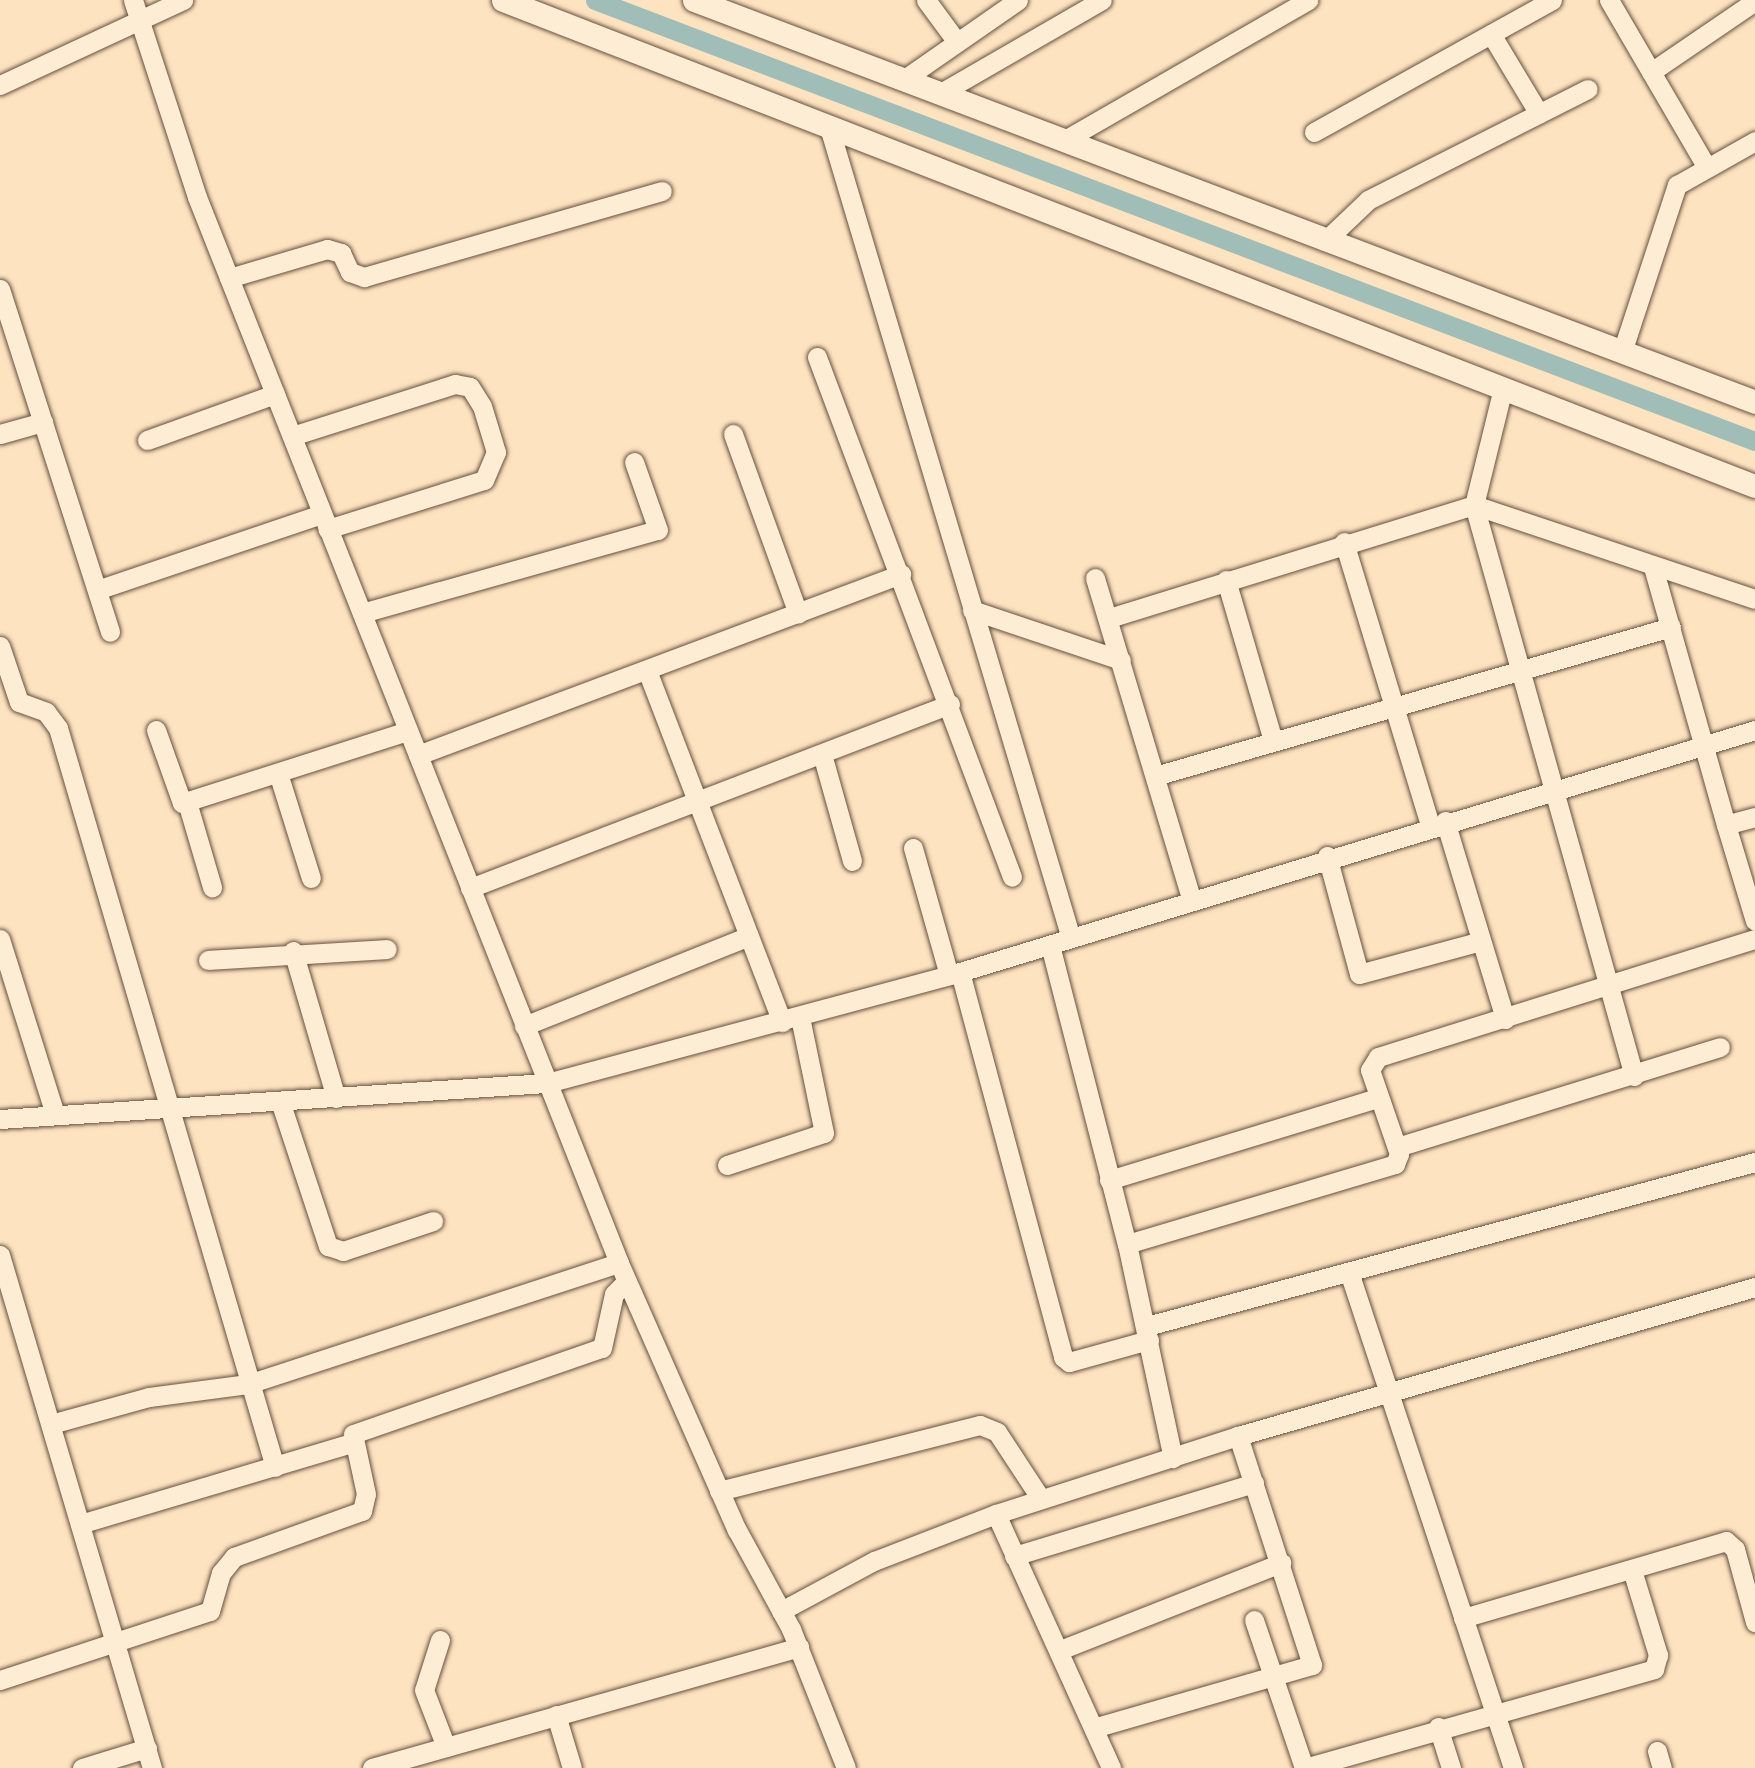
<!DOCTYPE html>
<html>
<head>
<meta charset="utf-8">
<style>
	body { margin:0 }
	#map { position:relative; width:1755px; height:1768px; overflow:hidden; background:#fde3bf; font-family:Alegreya,serif }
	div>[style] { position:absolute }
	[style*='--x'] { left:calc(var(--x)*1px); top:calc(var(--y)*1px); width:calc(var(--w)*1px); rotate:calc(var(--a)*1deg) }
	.canal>* { height:19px; margin:-9.5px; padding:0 9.5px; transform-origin:9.5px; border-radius:9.5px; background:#a1bdb8 }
	.roads { filter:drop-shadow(0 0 2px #665040) drop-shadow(0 0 2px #665040) }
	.minor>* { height:19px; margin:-9.5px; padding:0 9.5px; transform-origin:9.5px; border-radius:9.5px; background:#feedd5 }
	.tertiary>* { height:23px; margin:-11.5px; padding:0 11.5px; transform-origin:11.5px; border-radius:11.5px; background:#feedd5 }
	span { translate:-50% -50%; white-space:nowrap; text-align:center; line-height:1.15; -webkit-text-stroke:5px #feedd5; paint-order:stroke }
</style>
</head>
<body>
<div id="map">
	<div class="canal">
		<div style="--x:595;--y:0;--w:1241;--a:20.82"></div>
	</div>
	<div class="roads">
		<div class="minor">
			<div style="--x:133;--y:0;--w:207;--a:72"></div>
			<div style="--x:197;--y:197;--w:1146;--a:68.4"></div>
			<div style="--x:619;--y:1263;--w:292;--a:66.2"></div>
			<div style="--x:737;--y:1530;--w:113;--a:61.4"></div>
			<div style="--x:791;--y:1629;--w:149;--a:68.4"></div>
			<div style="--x:926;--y:0;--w:52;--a:53.6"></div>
			<div style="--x:1609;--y:0;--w:194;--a:59.7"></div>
			<div style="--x:1491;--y:34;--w:93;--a:59"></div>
			<div style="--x:1651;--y:72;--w:126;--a:-34.3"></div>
			<div style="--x:903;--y:80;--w:140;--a:-34.8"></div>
			<div style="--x:0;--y:85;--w:202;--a:-24.9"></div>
			<div style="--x:939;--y:94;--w:188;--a:-30"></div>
			<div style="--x:829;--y:127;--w:846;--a:73.39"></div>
			<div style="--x:1314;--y:132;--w:272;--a:-29"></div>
			<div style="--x:1063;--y:141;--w:283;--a:-29.9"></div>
			<div style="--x:1325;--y:241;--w:59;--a:-43.6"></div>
			<div style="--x:1368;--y:200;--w:246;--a:-26.8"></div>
			<div style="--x:229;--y:278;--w:102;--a:-16.5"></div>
			<div style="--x:327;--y:249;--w:15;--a:16"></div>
			<div style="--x:341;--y:253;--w:21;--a:65"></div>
			<div style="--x:350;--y:272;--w:15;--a:20"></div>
			<div style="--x:364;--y:277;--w:310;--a:-16.1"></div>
			<div style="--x:0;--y:289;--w:360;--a:72.2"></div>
			<div style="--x:1622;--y:352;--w:176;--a:-71.8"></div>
			<div style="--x:1677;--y:185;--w:90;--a:-29.4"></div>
			<div style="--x:817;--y:357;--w:555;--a:69.44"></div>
			<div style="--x:1503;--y:388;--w:121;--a:103.9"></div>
			<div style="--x:1474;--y:505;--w:296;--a:18.5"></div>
			<div style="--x:0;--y:434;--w:45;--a:-15.6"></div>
			<div style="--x:733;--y:434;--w:191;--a:70.1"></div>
			<div style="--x:292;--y:436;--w:171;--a:-17.7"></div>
			<div style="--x:455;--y:384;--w:15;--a:11"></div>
			<div style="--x:470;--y:387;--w:22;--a:58"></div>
			<div style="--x:482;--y:406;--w:48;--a:73.1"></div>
			<div style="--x:496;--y:452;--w:30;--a:113"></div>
			<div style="--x:484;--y:480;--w:164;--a:162.6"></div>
			<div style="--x:147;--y:440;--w:136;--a:-19.8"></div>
			<div style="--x:1344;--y:542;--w:296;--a:73.1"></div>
			<div style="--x:1653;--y:567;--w:268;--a:74.2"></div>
			<div style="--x:1095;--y:578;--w:335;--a:73.3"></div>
			<div style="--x:1226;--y:580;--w:168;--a:73.7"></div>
			<div style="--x:97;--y:590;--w:237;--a:-18.7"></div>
			<div style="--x:972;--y:610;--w:157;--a:18.6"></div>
			<div style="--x:362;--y:613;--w:307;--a:-15.7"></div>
			<div style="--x:658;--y:530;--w:72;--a:-109.4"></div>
			<div style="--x:1109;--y:618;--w:382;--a:-17.2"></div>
			<div style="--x:1474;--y:505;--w:593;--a:74.35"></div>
			<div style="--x:0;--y:646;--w:59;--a:71.3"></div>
			<div style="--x:19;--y:702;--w:29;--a:20"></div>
			<div style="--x:46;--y:712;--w:20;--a:53"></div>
			<div style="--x:58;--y:728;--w:770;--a:73.64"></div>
			<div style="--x:648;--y:673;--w:374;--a:69"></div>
			<div style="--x:156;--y:730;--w:77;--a:70.4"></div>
			<div style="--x:182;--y:803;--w:237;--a:-17.7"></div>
			<div style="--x:822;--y:754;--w:111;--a:74.3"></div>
			<div style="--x:418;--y:755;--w:516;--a:-20.54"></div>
			<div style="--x:278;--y:773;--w:110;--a:72.6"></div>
			<div style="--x:1155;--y:776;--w:537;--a:-16.11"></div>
			<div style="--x:187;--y:802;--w:89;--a:73.6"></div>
			<div style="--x:1755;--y:817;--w:30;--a:165"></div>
			<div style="--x:1726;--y:825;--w:100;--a:73.2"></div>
			<div style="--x:1445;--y:821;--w:207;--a:73.1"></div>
			<div style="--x:913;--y:848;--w:132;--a:74.2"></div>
			<div style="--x:1327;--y:856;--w:122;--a:74.8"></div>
			<div style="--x:1359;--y:974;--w:126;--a:-15.1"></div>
			<div style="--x:470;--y:888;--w:514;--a:-20.97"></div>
			<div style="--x:0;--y:939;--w:183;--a:72.6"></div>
			<div style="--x:1050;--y:945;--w:309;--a:75.6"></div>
			<div style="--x:1127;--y:1244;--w:219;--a:77.9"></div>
			<div style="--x:293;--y:951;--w:153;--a:73.7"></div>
			<div style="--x:208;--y:960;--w:179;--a:-3.5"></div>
			<div style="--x:960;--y:972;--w:399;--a:75"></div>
			<div style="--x:1063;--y:1357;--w:8;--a:40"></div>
			<div style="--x:1069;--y:1362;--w:83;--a:-15.4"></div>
			<div style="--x:524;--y:1026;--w:242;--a:-21.8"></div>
			<div style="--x:280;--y:1101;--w:153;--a:71.7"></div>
			<div style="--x:328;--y:1246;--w:16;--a:18"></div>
			<div style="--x:343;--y:1251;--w:95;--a:-18.4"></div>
			<div style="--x:0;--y:1119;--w:548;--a:-3.77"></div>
			<div style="--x:547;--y:1083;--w:428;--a:-15"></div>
			<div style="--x:960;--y:972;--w:831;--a:-16.93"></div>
			<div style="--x:1397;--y:1147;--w:338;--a:-17.2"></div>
			<div style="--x:727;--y:1165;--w:102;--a:-18.3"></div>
			<div style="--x:824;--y:1133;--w:118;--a:-101.7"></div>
			<div style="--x:1109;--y:1180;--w:281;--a:-17"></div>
			<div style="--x:1127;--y:1244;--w:280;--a:-16.6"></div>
			<div style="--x:1395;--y:1164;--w:11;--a:-68"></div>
			<div style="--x:1399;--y:1154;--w:89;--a:-109"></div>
			<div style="--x:1370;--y:1070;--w:15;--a:-58"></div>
			<div style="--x:1378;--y:1057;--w:395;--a:-17.4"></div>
			<div style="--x:0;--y:1255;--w:535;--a:73.5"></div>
			<div style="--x:1349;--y:1272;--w:522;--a:71.7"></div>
			<div style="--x:1147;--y:1326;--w:630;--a:-15.1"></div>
			<div style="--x:51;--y:1424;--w:102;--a:-15.4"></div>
			<div style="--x:149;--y:1397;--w:100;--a:-7.5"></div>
			<div style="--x:248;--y:1384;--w:390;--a:-18.1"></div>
			<div style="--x:719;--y:1491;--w:269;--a:-14.2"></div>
			<div style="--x:980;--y:1425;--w:18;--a:22"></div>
			<div style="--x:997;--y:1432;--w:80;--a:56.7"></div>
			<div style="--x:996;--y:1514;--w:279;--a:65.6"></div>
			<div style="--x:80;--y:1524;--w:283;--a:-16.6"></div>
			<div style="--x:1014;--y:1556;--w:251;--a:-16.9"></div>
			<div style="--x:781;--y:1611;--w:106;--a:-28.3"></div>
			<div style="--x:874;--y:1561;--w:131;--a:-21.1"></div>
			<div style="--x:996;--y:1514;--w:254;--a:-17.9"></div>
			<div style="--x:1238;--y:1436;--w:538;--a:-16.08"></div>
			<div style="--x:1463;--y:1618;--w:274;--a:-16.3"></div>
			<div style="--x:1726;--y:1541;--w:12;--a:42"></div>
			<div style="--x:1735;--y:1549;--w:76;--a:74.7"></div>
			<div style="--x:1254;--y:1620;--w:156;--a:71.3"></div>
			<div style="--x:440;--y:1640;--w:52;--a:107.7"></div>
			<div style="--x:424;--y:1690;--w:61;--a:68.9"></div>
			<div style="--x:1060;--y:1650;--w:238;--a:-21.5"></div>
			<div style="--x:0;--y:1680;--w:221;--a:-18.2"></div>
			<div style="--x:210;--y:1611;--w:40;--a:-74"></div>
			<div style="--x:221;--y:1573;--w:21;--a:-51"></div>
			<div style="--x:234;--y:1557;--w:136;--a:-19.8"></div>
			<div style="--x:362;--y:1511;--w:17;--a:-77"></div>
			<div style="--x:366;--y:1494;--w:61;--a:-102.2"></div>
			<div style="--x:353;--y:1434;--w:263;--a:-19.1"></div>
			<div style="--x:602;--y:1348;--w:55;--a:-77.5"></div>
			<div style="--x:614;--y:1294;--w:18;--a:-45"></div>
			<div style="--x:556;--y:1715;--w:55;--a:73.2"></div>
			<div style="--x:1097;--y:1727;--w:224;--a:-16.1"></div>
			<div style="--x:1312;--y:1665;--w:241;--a:-107.9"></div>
			<div style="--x:1438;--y:1727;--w:43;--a:72.4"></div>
			<div style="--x:1657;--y:1751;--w:18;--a:74"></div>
			<div style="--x:82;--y:1768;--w:68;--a:-17.1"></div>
			<div style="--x:372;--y:1768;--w:444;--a:-15.8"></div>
			<div style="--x:1305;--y:1768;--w:363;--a:-15.8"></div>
			<div style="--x:1654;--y:1669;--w:15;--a:-74"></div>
			<div style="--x:1658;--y:1655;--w:89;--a:-107"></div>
		</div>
		<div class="tertiary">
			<div style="--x:503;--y:0;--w:1343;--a:21.22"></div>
			<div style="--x:694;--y:0;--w:1135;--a:20.75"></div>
		</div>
	</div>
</div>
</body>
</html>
